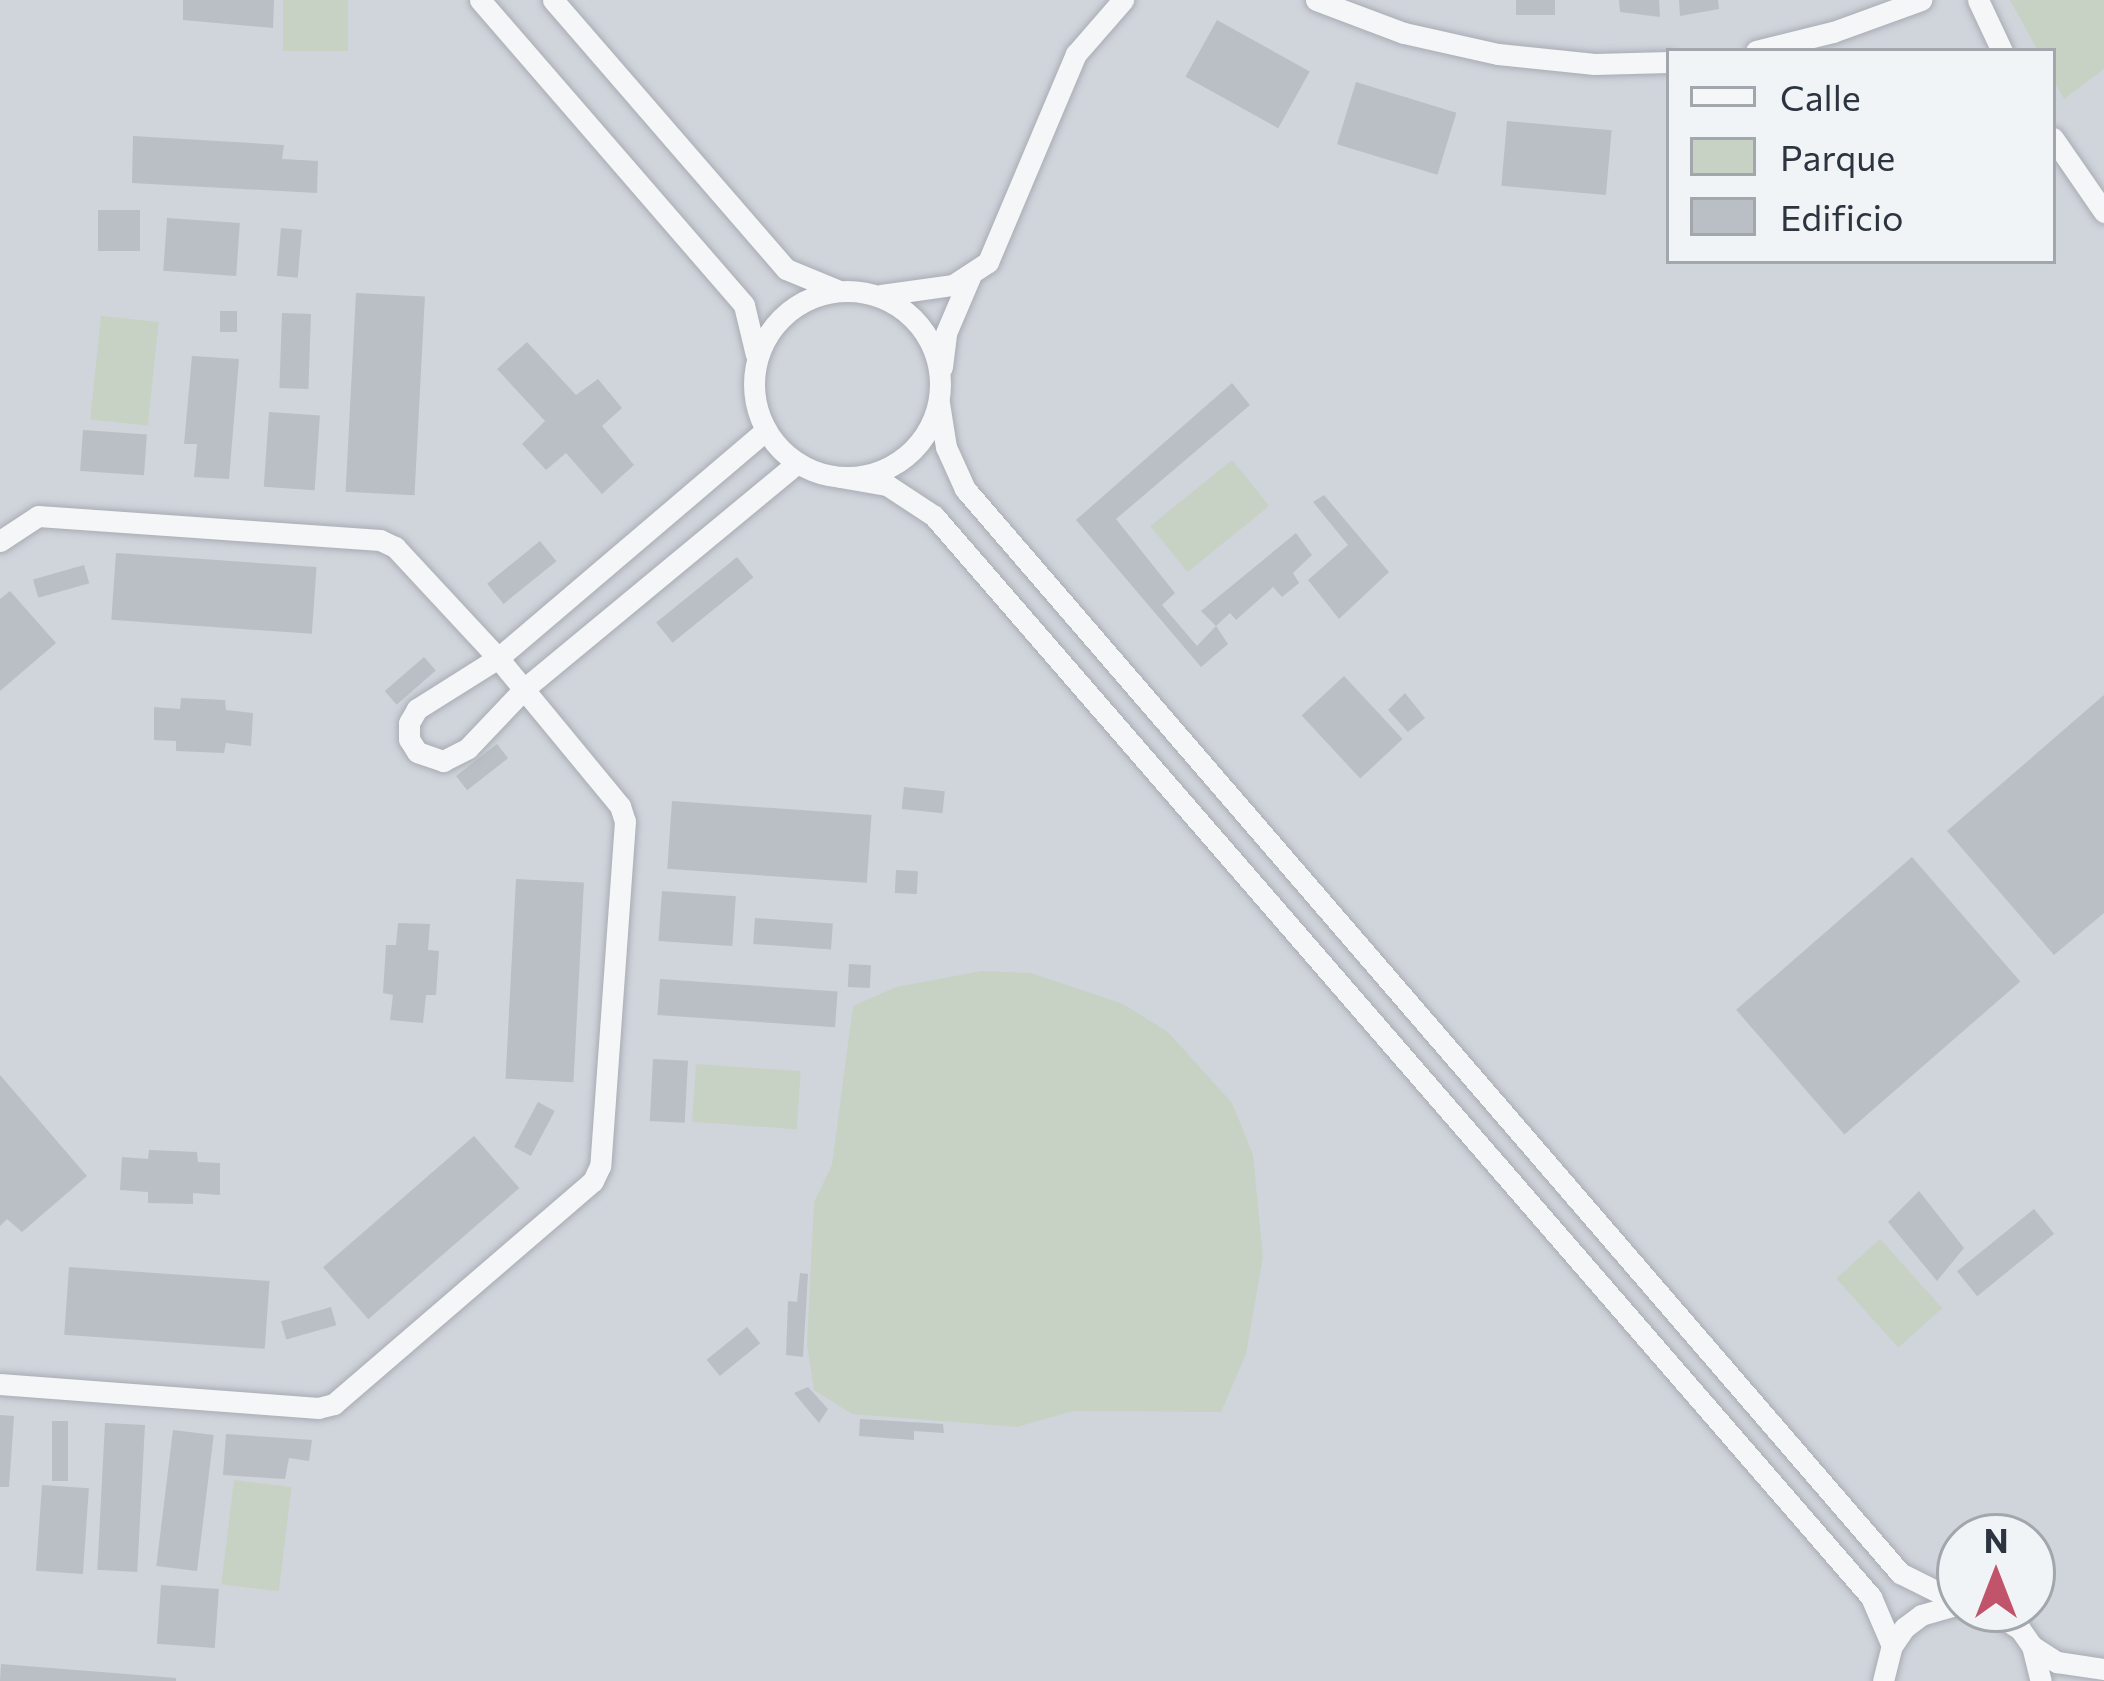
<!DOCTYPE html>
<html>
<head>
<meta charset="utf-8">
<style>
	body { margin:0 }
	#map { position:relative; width:2104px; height:1681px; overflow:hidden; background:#e2e5e9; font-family:Commissioner,sans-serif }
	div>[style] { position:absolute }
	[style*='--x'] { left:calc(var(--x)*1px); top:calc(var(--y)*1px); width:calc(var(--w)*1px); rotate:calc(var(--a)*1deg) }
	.built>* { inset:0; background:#d0d4db }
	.green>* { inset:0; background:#c8d2c4; transform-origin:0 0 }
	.building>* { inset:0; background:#babfc5; transform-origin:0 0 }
	.roads { filter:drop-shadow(0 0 3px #a8acb3) drop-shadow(0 0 3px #a8acb3) }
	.street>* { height:21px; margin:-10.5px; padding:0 10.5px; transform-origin:10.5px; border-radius:10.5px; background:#f4f6f8 }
	.street>.ring { margin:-10.5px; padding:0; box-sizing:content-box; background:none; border:21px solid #f4f6f8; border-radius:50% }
	span { translate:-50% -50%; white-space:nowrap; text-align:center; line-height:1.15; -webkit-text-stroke:10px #f1f4f7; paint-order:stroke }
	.legend { position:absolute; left:1666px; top:48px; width:390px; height:216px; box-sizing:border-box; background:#f1f4f7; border:3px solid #a2a7ad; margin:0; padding:15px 21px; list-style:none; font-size:36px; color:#2c343f }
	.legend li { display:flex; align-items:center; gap:24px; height:60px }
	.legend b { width:60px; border:3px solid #a2a7ad }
	.north { position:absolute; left:1936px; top:1513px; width:120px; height:120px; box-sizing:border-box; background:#f1f4f7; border:3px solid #a2a7ad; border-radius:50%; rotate:0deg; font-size:33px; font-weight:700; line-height:48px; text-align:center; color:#2c343f }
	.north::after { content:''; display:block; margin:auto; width:42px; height:54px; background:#c1546b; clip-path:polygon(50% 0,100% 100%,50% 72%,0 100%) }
</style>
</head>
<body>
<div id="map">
	<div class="built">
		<div style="clip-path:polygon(evenodd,0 0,2104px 0,2104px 1681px,0 1681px,0 0,1669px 51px,2053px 51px,2053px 261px,1669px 261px,1669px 51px,0 0,1960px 1537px,2032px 1537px,2032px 1609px,1960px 1609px,1960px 1537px)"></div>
	</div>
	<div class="green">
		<div style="left:283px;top:0;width:65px;height:51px"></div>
		<div style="clip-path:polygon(2010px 0,2104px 0,2104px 69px,2064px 99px,2053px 79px,2053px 51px,2038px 51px)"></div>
		<div style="left:101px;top:316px;width:58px;height:104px;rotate:6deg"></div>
		<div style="left:1232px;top:460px;width:59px;height:105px;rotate:51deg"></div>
		<div style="clip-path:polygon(982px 971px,1031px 973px,1123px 1004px,1168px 1032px,1232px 1103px,1253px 1155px,1263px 1257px,1246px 1354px,1221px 1412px,1073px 1411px,1017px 1427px,852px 1414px,814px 1390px,807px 1344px,814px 1202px,832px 1165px,853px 1006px,896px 987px)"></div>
		<div style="left:696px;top:1064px;width:105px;height:58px;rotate:4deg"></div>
		<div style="left:1880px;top:1239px;width:93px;height:59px;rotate:48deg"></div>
		<div style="left:234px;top:1480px;width:58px;height:105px;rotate:7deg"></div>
	</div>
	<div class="building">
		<div style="clip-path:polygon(183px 0,274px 0,273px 28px,183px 20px)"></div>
		<div style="left:1516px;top:0;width:39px;height:15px"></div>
		<div style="clip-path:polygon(1619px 0,1659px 0,1660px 17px,1620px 12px)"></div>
		<div style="clip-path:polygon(1679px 0,1718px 0,1719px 9px,1680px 16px)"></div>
		<div style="left:1217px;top:20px;width:106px;height:65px;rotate:29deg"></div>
		<div style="left:1356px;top:82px;width:105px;height:65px;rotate:17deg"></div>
		<div style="left:1507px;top:121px;width:105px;height:65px;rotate:5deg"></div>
		<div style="clip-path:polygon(133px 136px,284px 145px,282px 159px,318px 161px,317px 193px,132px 183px)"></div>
		<div style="left:98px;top:210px;width:42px;height:41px"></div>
		<div style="left:167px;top:218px;width:73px;height:53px;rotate:4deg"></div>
		<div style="left:281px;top:228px;width:21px;height:48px;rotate:5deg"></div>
		<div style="left:356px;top:293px;width:69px;height:199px;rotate:3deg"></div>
		<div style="left:220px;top:311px;width:17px;height:21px"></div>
		<div style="left:282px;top:313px;width:29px;height:75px;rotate:2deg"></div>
		<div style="clip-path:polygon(527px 342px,576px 395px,598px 379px,622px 408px,602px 426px,634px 465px,602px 494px,566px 453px,546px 470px,522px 444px,545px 421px,497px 369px)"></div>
		<div style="clip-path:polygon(192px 356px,239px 359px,229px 479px,194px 477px,197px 444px,184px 444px)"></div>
		<div style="clip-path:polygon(1232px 383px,1250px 405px,1116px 519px,1175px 593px,1162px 605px,1197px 646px,1216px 626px,1228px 644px,1201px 667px,1076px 520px)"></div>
		<div style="left:269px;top:412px;width:51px;height:75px;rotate:4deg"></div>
		<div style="left:83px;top:430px;width:64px;height:41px;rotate:4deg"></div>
		<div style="clip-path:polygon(1324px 495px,1389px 572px,1339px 619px,1308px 580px,1348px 545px,1313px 502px)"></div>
		<div style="clip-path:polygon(1296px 533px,1312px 555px,1293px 573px,1299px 583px,1282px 597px,1273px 587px,1236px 620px,1230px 613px,1216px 626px,1201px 611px)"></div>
		<div style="left:540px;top:541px;width:26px;height:68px;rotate:51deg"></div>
		<div style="left:116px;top:553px;width:201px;height:67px;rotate:4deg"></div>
		<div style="left:737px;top:557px;width:26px;height:104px;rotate:51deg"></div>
		<div style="left:84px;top:565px;width:19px;height:53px;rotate:74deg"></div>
		<div style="clip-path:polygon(10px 591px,56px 643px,0 691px,0 599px)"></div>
		<div style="left:424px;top:657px;width:18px;height:52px;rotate:49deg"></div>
		<div style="left:1344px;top:676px;width:86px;height:58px;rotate:47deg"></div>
		<div style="clip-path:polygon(1405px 693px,1425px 718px,1408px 732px,1388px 710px)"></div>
		<div style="clip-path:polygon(2104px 695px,2104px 913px,2054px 955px,1947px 831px)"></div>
		<div style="clip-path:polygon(181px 698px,225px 700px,226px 710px,253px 713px,251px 746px,226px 743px,224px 753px,176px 751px,176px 741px,154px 740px,154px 707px,180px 709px)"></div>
		<div style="left:497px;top:744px;width:18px;height:52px;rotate:52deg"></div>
		<div style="left:904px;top:787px;width:41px;height:22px;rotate:6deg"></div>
		<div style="left:672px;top:801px;width:200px;height:68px;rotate:4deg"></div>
		<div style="left:1912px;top:857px;width:165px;height:233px;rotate:49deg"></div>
		<div style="left:896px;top:870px;width:22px;height:23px;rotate:3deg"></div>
		<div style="left:516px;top:879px;width:68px;height:200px;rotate:3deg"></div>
		<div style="left:662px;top:891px;width:74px;height:50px;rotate:4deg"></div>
		<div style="left:755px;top:918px;width:78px;height:26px;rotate:4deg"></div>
		<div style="clip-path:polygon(398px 923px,430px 924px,428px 950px,439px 951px,436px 995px,426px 995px,423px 1023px,390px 1020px,393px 995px,383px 993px,386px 945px,396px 945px)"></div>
		<div style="left:849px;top:964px;width:22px;height:23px;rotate:3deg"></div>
		<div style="left:660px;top:979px;width:178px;height:36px;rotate:4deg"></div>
		<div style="left:653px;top:1059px;width:35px;height:62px;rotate:3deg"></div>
		<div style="clip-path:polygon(0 1075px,87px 1176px,22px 1232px,7px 1219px,0 1226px)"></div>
		<div style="left:538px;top:1102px;width:19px;height:51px;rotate:28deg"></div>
		<div style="left:474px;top:1136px;width:69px;height:200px;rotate:49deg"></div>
		<div style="clip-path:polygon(149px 1150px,197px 1152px,198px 1162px,220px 1163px,220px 1195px,193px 1193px,193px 1204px,148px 1203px,148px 1192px,120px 1190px,122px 1157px,148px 1159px)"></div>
		<div style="clip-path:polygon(1919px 1191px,1964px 1248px,1937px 1281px,1888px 1222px)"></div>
		<div style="left:2034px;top:1209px;width:32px;height:99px;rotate:51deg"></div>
		<div style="left:69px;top:1267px;width:201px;height:68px;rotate:4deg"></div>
		<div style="clip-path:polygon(800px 1273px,808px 1274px,803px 1357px,786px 1355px,788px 1301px,797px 1302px)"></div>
		<div style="left:331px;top:1307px;width:19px;height:52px;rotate:74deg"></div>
		<div style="left:747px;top:1327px;width:21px;height:52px;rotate:51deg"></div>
		<div style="clip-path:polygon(808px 1387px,828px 1409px,819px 1423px,794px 1393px)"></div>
		<div style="clip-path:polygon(0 1415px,14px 1416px,9px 1487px,0 1487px)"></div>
		<div style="clip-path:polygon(860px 1419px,943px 1424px,944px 1433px,914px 1431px,914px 1440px,859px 1436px)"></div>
		<div style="left:52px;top:1421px;width:16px;height:60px"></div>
		<div style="left:105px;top:1423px;width:40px;height:147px;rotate:3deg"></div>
		<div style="left:173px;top:1430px;width:41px;height:137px;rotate:7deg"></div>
		<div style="clip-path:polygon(226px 1434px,312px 1440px,309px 1461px,289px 1458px,285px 1479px,223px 1475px)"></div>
		<div style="left:42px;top:1485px;width:47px;height:86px;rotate:4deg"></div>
		<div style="left:161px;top:1585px;width:58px;height:59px;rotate:4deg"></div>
		<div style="clip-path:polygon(1px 1664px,176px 1678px,176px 1681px,0 1681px)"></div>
	</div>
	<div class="roads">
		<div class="street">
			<div style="--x:480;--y:0;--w:403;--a:49.1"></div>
			<div style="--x:744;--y:305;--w:51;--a:76.5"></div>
			<div style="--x:553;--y:0;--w:356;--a:49.1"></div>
			<div style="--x:786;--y:269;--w:55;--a:22.4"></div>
			<div style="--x:1316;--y:0;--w:94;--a:20.6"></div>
			<div style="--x:1404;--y:33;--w:96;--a:12.6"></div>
			<div style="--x:1498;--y:54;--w:97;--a:5.9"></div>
			<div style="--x:1594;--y:64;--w:75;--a:-1.5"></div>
			<div style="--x:1978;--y:0;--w:56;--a:64.8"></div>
			<div style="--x:1756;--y:51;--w:79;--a:-13.9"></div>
			<div style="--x:1833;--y:32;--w:94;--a:-20"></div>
			<div style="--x:2053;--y:138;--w:90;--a:55.4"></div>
			<div class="ring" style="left:754px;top:291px;width:165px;height:165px"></div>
			<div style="--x:881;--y:295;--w:73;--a:-7.9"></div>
			<div style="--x:953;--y:285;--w:42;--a:-33.3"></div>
			<div style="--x:988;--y:262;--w:226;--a:-67.1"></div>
			<div style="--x:1076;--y:54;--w:72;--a:-49"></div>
			<div style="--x:942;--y:367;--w:34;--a:-83"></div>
			<div style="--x:946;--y:333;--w:61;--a:-66.8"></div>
			<div style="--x:939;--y:403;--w:45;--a:81"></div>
			<div style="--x:946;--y:447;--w:46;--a:65.7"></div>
			<div style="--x:965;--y:489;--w:1432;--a:49.22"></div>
			<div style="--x:1900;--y:1573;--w:67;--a:26.6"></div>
			<div style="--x:766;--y:430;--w:352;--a:139.6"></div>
			<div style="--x:498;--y:658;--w:96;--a:147.8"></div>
			<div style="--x:417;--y:709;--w:16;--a:120"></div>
			<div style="--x:409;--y:723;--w:16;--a:90"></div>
			<div style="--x:409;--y:739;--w:15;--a:58"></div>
			<div style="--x:417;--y:752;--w:28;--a:19"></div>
			<div style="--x:443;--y:761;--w:28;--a:-27"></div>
			<div style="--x:468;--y:748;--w:81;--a:-46.5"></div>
			<div style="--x:524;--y:689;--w:354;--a:-39.6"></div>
			<div style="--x:840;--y:477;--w:48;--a:9.7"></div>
			<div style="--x:887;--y:485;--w:56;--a:33.4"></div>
			<div style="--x:934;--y:516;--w:1431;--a:49.08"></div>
			<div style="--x:1871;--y:1597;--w:53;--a:66.8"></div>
			<div style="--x:0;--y:541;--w:45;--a:-33.3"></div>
			<div style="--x:38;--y:516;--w:343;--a:4"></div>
			<div style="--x:380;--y:540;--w:17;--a:25"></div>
			<div style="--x:395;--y:547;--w:151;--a:47.1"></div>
			<div style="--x:498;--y:658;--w:192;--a:50.5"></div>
			<div style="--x:620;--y:806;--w:16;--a:72"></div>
			<div style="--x:625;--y:821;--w:346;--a:94.1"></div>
			<div style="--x:600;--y:1166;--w:17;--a:115"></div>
			<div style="--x:593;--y:1181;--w:342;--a:139.3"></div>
			<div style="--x:334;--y:1404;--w:16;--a:166"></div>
			<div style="--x:318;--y:1408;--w:319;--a:-175.7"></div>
			<div style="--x:1989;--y:1609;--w:37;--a:33"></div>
			<div style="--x:2020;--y:1629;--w:21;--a:55"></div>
			<div style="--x:2032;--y:1646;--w:36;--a:76"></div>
			<div style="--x:2032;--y:1646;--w:30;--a:33"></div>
			<div style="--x:2057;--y:1662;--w:48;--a:8.5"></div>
			<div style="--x:1883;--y:1681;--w:36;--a:-76"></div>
			<div style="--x:1892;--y:1646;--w:22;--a:-56"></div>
			<div style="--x:1904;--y:1628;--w:21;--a:-37"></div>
			<div style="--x:1921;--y:1615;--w:40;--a:-16"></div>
		</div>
	</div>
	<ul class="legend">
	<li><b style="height:15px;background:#f4f6f8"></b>Calle</li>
	<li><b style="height:33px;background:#c8d2c4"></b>Parque</li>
	<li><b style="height:33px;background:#babfc5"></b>Edificio</li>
	</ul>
	<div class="north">N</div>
</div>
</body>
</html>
